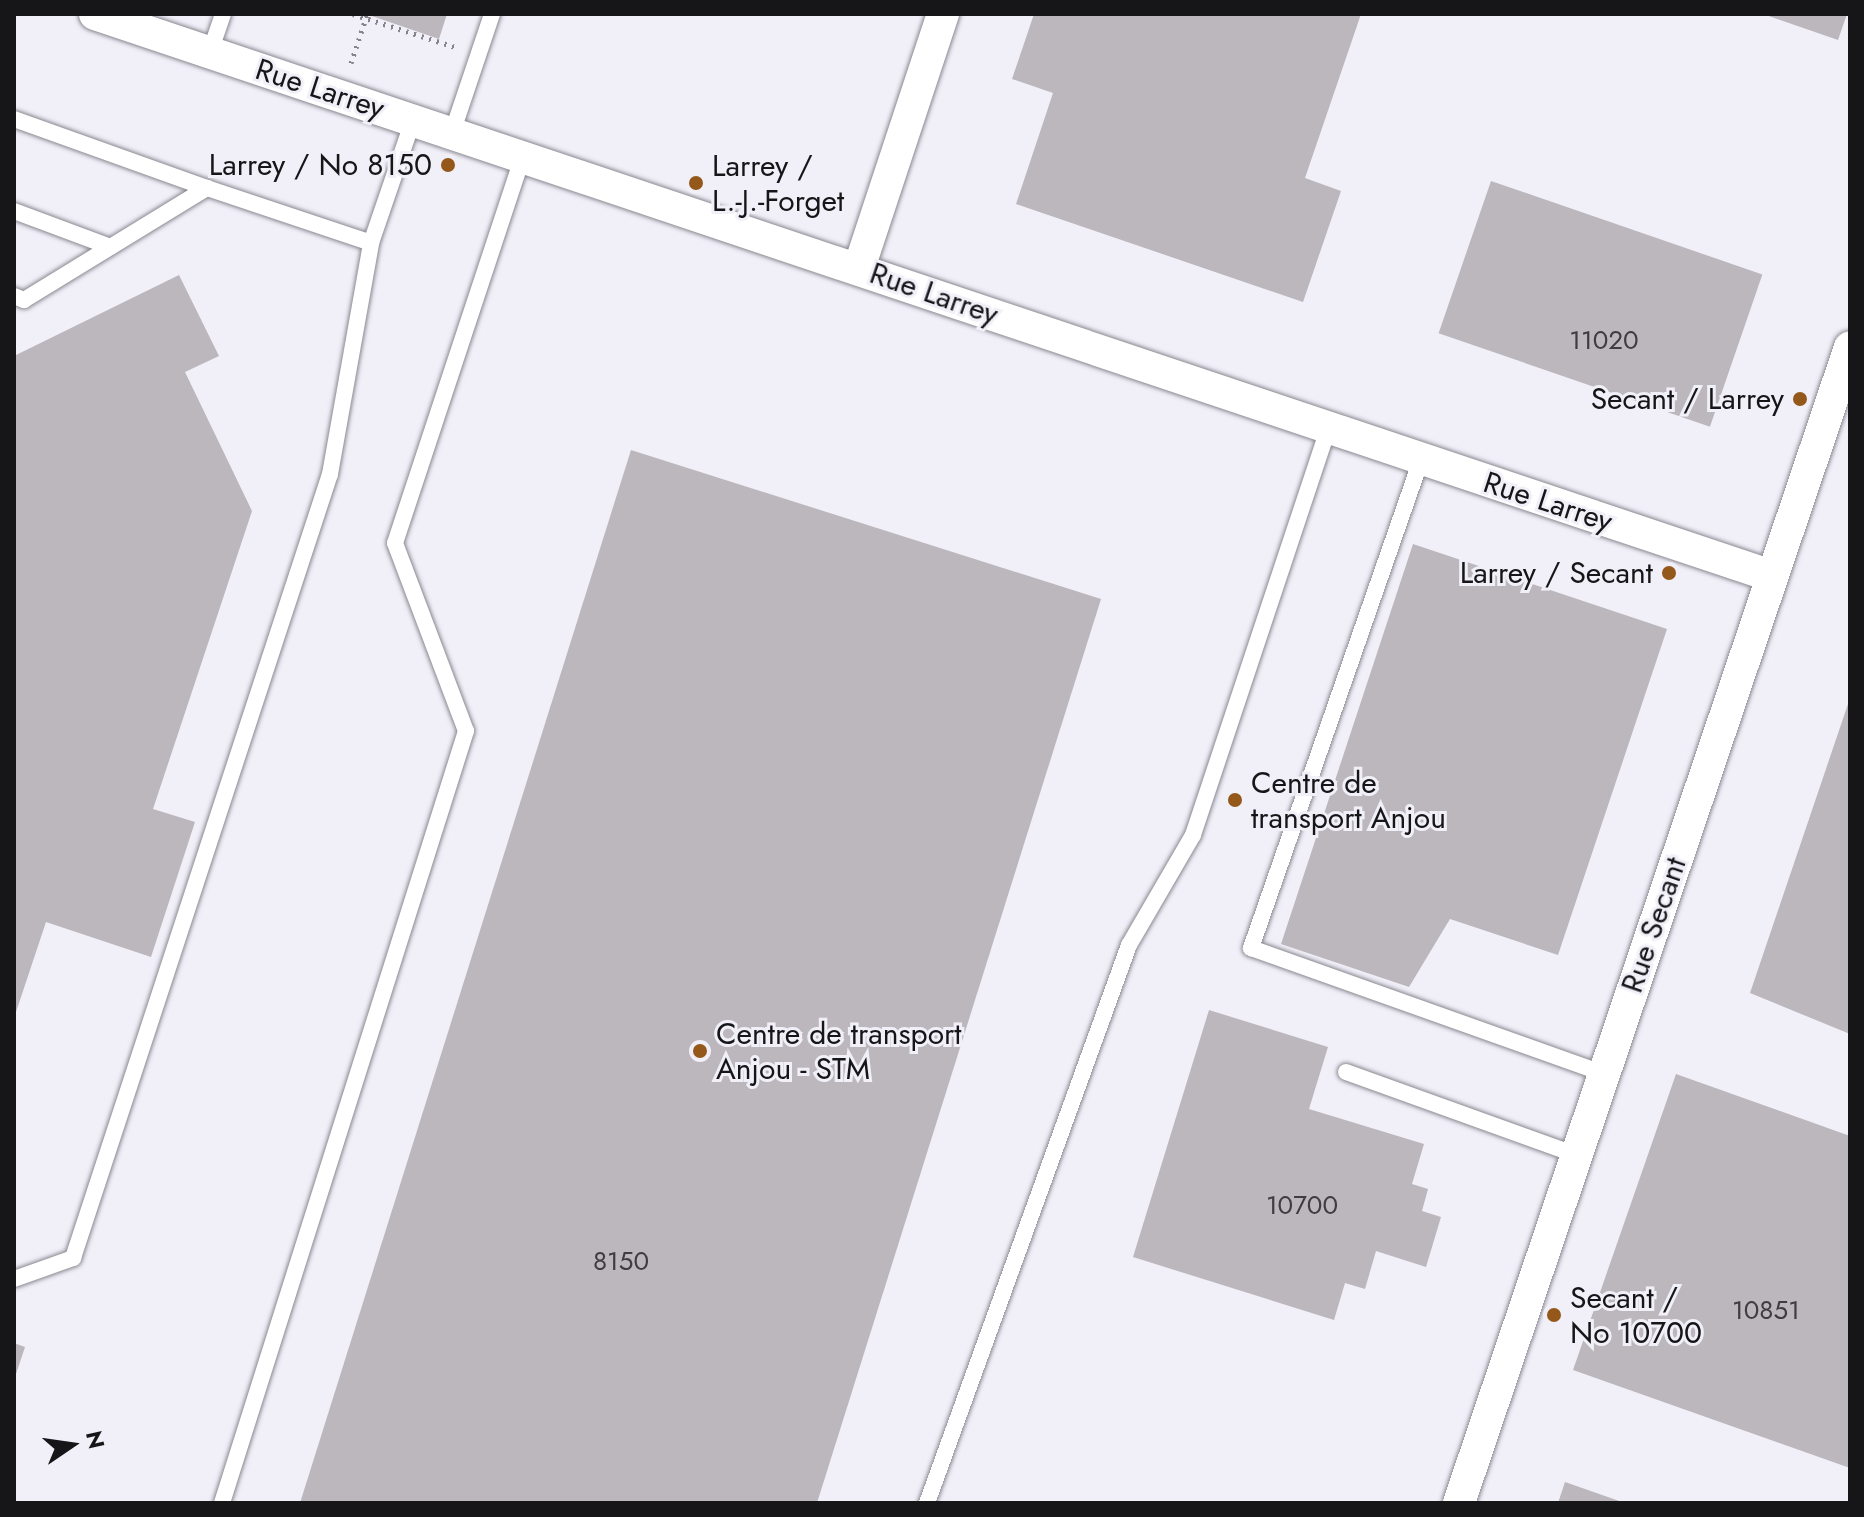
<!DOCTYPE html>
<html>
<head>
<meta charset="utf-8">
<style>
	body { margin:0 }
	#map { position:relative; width:1864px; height:1517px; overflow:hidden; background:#f1f0f9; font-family:Jost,sans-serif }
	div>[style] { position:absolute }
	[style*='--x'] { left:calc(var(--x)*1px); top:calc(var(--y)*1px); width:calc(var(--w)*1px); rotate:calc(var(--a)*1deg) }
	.building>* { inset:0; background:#bcb6bd; transform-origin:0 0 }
	.path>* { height:5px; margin-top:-2.5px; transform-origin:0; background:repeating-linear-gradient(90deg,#85848a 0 2px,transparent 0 8px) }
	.roads { filter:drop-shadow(0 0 2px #898890) drop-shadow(0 0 2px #898890) }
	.service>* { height:16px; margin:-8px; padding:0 8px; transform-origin:8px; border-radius:8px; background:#fff }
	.minor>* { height:32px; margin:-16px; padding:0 16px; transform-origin:16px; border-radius:16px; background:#fff }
	.dots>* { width:22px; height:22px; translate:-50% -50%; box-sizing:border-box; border:4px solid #f1f0f9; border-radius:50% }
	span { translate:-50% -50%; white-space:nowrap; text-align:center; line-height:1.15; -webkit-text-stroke:6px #f1f0f9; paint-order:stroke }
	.number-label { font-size:26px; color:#403d41 }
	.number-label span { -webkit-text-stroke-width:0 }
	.street-label { font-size:30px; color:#161518 }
	.poi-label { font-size:30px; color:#161518 }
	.right { translate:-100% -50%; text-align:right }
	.left { translate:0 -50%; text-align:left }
	.frame { position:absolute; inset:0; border:16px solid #161518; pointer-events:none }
	.north { position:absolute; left:32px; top:1405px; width:80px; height:80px; -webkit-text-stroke:6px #f1f0f9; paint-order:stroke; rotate:77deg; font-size:22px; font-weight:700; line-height:32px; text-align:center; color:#161518 }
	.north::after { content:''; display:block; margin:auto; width:28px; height:36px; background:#161518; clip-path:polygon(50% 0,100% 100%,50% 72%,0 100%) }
</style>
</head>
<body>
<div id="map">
	<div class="building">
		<div style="clip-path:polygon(366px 14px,447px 14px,439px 39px)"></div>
		<div style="clip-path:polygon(1034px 14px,1361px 14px,1305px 178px,1341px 191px,1303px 302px,1016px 204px,1053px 93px,1012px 79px)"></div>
		<div style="clip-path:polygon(1763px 14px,1847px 14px,1838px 40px)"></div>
		<div style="left:1491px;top:181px;width:287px;height:161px;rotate:19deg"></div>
		<div style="clip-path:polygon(179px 275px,219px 356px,185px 372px,252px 511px,153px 809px,195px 822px,151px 957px,46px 922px,14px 1018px,14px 356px)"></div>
		<div style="clip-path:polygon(631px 450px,1101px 599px,817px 1503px,300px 1503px)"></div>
		<div style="clip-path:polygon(1413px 544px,1667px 629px,1558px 955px,1450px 919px,1409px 987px,1281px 944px)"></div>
		<div style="clip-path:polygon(1849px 701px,1850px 701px,1850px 1034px,1750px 993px)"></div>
		<div style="clip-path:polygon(1209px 1010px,1328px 1047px,1309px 1109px,1424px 1144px,1412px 1184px,1428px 1189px,1422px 1211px,1441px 1217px,1426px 1267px,1376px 1251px,1365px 1289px,1345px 1283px,1334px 1320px,1133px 1257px)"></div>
		<div style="clip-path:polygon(1676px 1074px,1850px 1136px,1850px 1468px,1573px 1370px)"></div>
		<div style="clip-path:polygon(14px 1343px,25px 1347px,15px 1377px,14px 1377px)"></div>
		<div style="clip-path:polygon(1565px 1482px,1625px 1503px,1558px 1503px)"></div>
	</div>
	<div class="path">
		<div style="--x:353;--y:14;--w:107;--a:17.9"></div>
		<div style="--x:351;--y:63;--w:51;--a:-71.6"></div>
	</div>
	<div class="roads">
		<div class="service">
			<div style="--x:210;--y:52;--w:40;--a:-71.1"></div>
			<div style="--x:14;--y:119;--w:205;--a:19.7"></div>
			<div style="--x:452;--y:133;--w:126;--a:-71.4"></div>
			<div style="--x:14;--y:211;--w:103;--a:20.4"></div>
			<div style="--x:14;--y:296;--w:11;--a:22"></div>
			<div style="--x:24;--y:300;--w:215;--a:-31.5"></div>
			<div style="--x:207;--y:188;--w:173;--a:18.5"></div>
			<div style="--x:1421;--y:460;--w:517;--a:109.21"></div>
			<div style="--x:1251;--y:948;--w:375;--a:19.6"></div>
			<div style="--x:1346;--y:1072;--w:245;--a:19.8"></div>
			<div style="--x:14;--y:1279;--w:63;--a:-19.6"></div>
			<div style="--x:73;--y:1258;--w:825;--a:-71.85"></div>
			<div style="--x:330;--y:474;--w:235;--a:-79.9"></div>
			<div style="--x:371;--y:243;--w:130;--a:-71.1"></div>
			<div style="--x:222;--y:1503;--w:810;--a:-72.46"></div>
			<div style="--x:466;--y:731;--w:201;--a:-110.7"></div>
			<div style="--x:395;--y:543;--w:407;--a:-71.7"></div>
			<div style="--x:927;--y:1503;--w:593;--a:-70.1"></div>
			<div style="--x:1129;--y:945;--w:127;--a:-59.8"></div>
			<div style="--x:1193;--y:835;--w:427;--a:-71.6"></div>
		</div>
		<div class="minor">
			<div style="--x:95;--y:14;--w:1769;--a:18.53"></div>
			<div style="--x:859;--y:268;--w:268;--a:-71.7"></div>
			<div style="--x:1459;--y:1503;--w:1220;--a:-71.31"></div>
		</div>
	</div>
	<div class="dots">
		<div style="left:448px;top:165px;background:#94581a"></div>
		<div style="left:696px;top:183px;background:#94581a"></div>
		<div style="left:1800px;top:399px;background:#94581a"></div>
		<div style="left:1669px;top:573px;background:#94581a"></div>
		<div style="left:1235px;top:800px;background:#94581a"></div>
		<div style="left:700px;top:1051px;background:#94581a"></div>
		<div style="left:1554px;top:1315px;background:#94581a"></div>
	</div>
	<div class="number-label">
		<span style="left:1604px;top:341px">11020</span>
		<span style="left:1302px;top:1206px">10700</span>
		<span style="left:621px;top:1262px">8150</span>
		<span style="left:1766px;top:1311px">10851</span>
	</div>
	<div class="street-label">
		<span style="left:320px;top:89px;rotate:18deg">Rue Larrey</span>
		<span style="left:934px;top:294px;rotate:19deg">Rue Larrey</span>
		<span style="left:1548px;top:502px;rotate:18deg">Rue Larrey</span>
		<span style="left:1654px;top:925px;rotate:-71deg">Rue Secant</span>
	</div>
	<div class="poi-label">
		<span class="right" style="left:432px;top:165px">Larrey / No 8150</span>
		<span class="left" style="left:712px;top:183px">Larrey /<br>L.-J.-Forget</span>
		<span class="right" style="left:1784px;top:399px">Secant / Larrey</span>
		<span class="right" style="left:1653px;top:573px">Larrey / Secant</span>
		<span class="left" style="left:1251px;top:800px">Centre de<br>transport Anjou</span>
		<span class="left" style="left:716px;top:1051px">Centre de transport<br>Anjou - STM</span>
		<span class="left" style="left:1570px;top:1315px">Secant /<br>No 10700</span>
	</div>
	<div class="frame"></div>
	<div class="north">N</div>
</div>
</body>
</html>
